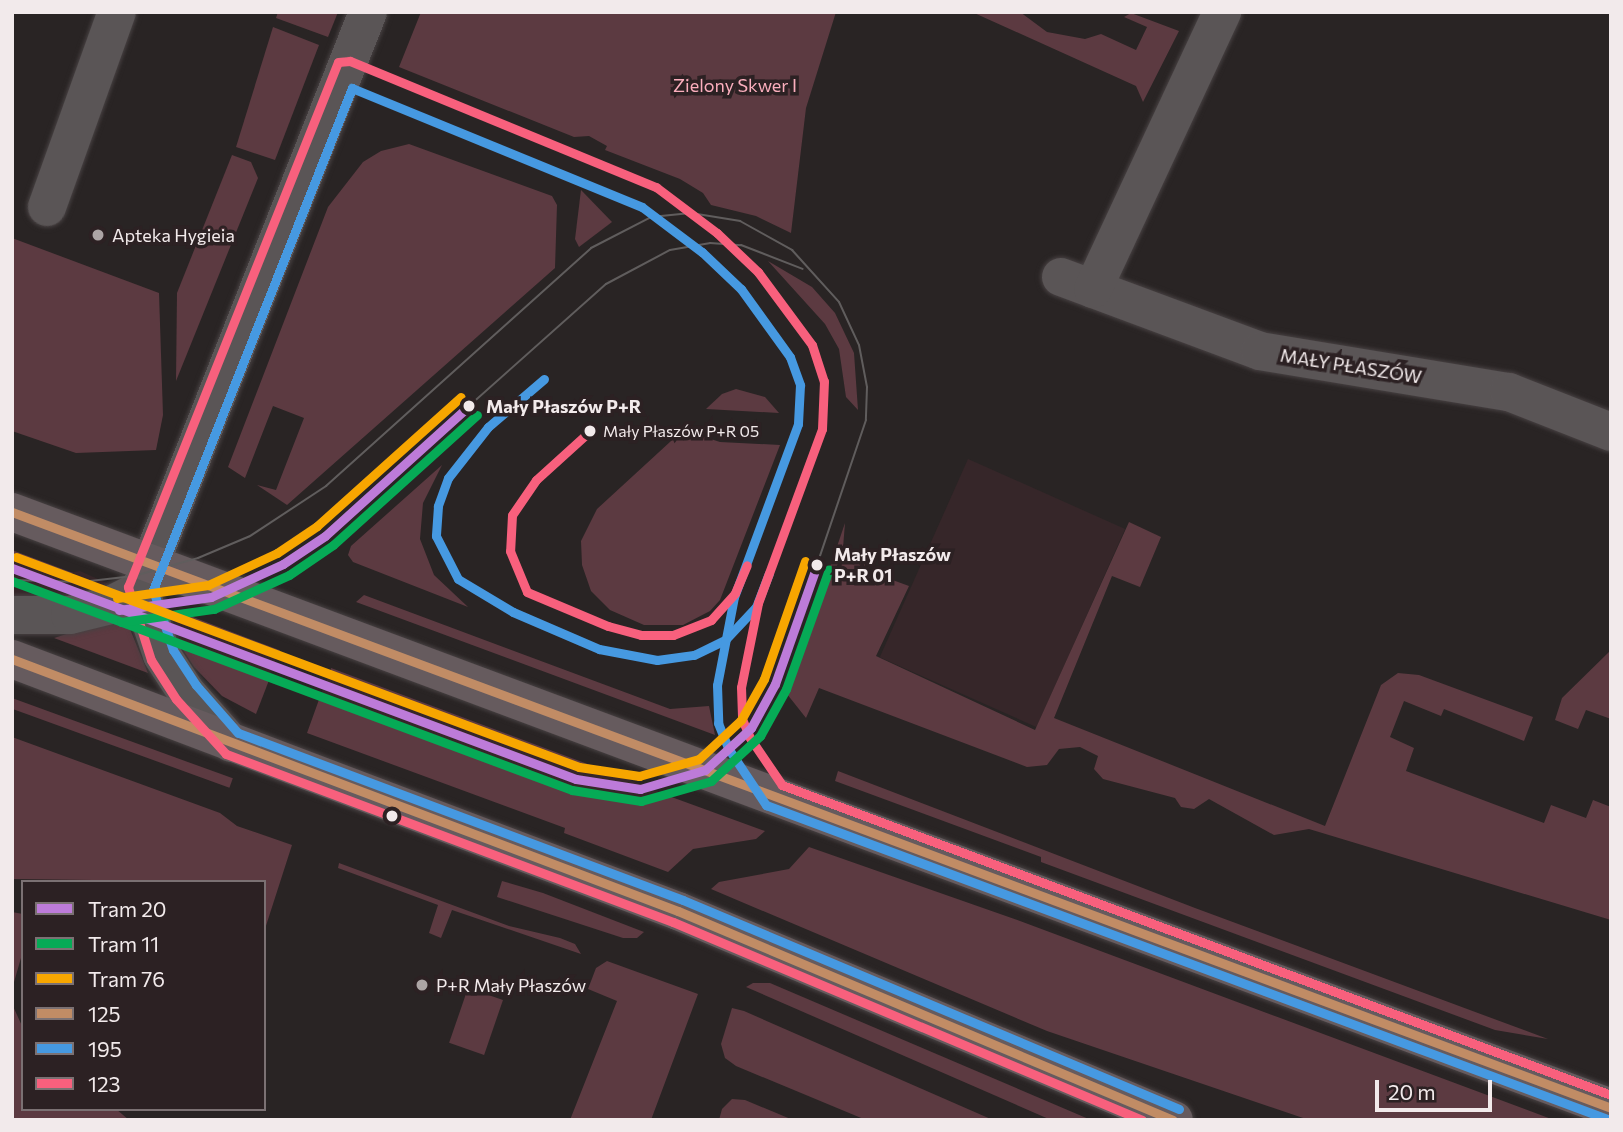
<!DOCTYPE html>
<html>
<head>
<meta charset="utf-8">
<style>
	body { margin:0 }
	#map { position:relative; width:1623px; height:1132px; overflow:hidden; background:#292424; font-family:Commissioner,sans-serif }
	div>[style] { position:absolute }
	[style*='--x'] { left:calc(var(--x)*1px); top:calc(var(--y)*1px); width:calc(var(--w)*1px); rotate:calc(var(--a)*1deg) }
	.built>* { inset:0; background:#362629; transform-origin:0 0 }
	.green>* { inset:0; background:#5c3a41; transform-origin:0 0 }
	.roads { filter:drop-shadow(0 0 2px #474142) drop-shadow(0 0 2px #474142) }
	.minor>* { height:38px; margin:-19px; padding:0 19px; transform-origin:19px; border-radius:19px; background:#5a5556 }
	.major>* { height:38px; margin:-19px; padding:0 19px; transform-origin:19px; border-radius:19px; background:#665b5e }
	.tram>* { height:2px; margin:-1px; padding:0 1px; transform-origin:1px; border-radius:1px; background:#605d5d }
	.bus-1>* { height:9px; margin:-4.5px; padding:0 4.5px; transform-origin:4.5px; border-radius:4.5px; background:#c18c65 }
	.bus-2>* { height:9px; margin:-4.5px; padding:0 4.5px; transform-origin:4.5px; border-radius:4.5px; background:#4699e1 }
	.bus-3>* { height:9px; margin:-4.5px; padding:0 4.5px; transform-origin:4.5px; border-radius:4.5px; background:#f8607d }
	.tram-1>* { height:9px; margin:-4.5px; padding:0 4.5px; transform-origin:4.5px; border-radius:4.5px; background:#bd7bd9 }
	.tram-2>* { height:9px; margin:-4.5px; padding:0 4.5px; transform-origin:4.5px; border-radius:4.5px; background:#06aa56 }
	.tram-3>* { height:9px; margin:-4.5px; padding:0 4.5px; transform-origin:4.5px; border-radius:4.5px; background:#f7a600 }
	.dots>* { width:19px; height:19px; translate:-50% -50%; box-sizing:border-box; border:4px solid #2c2123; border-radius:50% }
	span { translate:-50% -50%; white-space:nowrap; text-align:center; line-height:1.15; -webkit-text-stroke:7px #2c2123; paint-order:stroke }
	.bus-label { font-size:16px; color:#f2eaeb }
	.left { translate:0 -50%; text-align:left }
	.park-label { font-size:18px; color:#fbaebd }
	.poi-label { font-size:18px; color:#f2eaeb }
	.street-label { font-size:18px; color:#f2eaeb }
	.stop-label { font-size:18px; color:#f2eaeb; font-weight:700 }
	.frame { position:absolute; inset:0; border:14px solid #f2eaeb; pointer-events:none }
	.legend { position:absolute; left:21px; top:880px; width:245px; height:231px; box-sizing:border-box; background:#2c2123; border:2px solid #7b7173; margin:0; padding:9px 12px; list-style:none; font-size:21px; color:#f2eaeb }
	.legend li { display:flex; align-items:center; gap:14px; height:35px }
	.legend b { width:35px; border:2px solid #7b7173 }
	.scale { position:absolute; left:1375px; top:1080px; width:117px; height:32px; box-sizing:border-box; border:4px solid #f2eaeb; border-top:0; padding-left:9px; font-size:21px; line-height:24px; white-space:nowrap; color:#f2eaeb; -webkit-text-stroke:5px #2c2123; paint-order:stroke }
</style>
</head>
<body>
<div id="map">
	<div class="built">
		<div style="left:968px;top:459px;width:172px;height:217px;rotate:24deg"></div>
		<div style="clip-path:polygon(12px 560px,54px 576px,80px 571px,109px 584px,75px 599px,12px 602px)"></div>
		<div style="left:178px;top:616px;width:107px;height:23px;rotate:21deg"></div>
		<div style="clip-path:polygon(330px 673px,578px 769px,625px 778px,666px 795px,623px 798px,569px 786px,321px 694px)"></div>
	</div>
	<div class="green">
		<div style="clip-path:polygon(278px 12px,338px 12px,328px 37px,276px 18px)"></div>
		<div style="clip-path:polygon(421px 12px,836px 12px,806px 108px,791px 233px,756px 216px,711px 205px,703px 193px,680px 179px,605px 150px,607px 146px,589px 136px,574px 137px,399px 67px)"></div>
		<div style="clip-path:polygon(972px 12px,1020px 12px,1047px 32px,1085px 39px,1101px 34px,1136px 50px,1147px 27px,1124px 17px,1131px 13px,1179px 31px,1143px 102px,1136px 86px)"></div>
		<div style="clip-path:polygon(273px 27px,319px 45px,275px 160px,236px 147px)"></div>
		<div style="clip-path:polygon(409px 144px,552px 196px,557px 205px,555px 268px,287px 505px,257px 485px,276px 490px,304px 418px,273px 406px,245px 478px,228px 467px,328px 207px,363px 162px,381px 151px)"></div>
		<div style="clip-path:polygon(232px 155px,251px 162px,258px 178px,176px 381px,177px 293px)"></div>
		<div style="clip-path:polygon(581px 190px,612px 222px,579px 247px,575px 239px)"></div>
		<div style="clip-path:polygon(12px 238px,159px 293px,163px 415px,156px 450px,76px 453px,12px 431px)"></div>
		<div style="clip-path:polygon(768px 261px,812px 287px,835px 313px,854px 353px,858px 410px,846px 397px,839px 349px,825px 324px)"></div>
		<div style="clip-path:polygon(736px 389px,765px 397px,779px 413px,706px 409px,722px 394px)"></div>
		<div style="clip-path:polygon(683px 430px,720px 442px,780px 445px,720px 600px,710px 611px,683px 625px,644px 625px,610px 610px,591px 591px,582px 565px,581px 541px,597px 509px)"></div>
		<div style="clip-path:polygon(442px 465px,423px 503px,420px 539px,434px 575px,468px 607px,353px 562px,348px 555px,351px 546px)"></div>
		<div style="clip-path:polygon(1129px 522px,1161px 537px,1140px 587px,1112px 576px,1054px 718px,1325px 826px,1381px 685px,1398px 673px,1419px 675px,1533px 717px,1524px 741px,1444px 709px,1441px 716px,1404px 701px,1390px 737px,1414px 748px,1406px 771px,1544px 823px,1551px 805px,1586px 818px,1593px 800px,1611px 807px,1611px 920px,1309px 829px,1274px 835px,1209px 799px,1194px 809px,1181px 807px,1175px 798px,1103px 779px,1094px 769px,1098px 756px,1080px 747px,1059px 749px,1047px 765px,1027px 767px,819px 688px,806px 718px,787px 694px,845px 523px,843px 548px,870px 559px,868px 571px,909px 586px,876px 656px,1035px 730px)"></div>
		<div style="clip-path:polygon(12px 550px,73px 573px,54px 576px,12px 560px)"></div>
		<div style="clip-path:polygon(364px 595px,670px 709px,709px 706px,715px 735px,356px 602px)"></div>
		<div style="left:180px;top:612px;width:107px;height:4px;rotate:21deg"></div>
		<div style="clip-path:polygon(107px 621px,130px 629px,148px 673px,54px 638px)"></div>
		<div style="clip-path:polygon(176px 639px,271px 675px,256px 714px,222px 696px,194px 667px)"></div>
		<div style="clip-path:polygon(1611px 650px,1611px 719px,1586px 710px,1578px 729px,1555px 720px,1562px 698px)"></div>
		<div style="clip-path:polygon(331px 668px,625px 778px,578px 769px,330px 673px)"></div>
		<div style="clip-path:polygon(321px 694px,569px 786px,623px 798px,666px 795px,765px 831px,756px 839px,693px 849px,668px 872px,564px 833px,565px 828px,307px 733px)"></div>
		<div style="left:12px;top:698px;width:235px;height:10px;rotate:20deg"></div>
		<div style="clip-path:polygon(12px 737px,220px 813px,237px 826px,292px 845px,264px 932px,264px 882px,12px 879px)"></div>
		<div style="clip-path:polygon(838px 771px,1195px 908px,1548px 1039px,1495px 1030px,1041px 862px,1041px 857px,835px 781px)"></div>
		<div style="clip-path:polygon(809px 847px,1020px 921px,1554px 1120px,1309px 1120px,1047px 1031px,711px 889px,719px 882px,789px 869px)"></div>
		<div style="clip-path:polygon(339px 863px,509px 926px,560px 938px,575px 944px,581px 954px,452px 910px,441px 938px,429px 933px,438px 905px,338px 868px)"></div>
		<div style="clip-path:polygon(502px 881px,543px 893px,644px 932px,637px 938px,623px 938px,497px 897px)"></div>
		<div style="clip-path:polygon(12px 912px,23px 914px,23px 951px,12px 989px)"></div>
		<div style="clip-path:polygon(607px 961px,698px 994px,651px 1120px,570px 1120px,617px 1001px,588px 989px,596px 968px)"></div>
		<div style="clip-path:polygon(753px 983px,770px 983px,1091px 1120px,1051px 1120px,746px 987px)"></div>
		<div style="left:468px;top:988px;width:37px;height:58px;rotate:19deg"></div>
		<div style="clip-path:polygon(12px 1004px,23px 1028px,23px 1109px,116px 1109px,129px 1120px,12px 1120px)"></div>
		<div style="clip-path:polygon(732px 1008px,744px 1011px,993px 1120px,866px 1120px,736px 1066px,725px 1058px,721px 1044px)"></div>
		<div style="clip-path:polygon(732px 1099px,745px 1100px,793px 1120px,719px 1120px,722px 1109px)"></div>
	</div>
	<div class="roads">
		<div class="minor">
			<div style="--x:47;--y:207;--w:207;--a:-70.3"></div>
			<div style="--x:1061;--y:277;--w:212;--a:20.4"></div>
			<div style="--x:1260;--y:351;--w:252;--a:9.4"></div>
			<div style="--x:1509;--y:392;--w:110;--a:21.4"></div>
			<div style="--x:1093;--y:289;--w:306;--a:-65"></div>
			<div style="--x:12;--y:615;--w:58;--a:0"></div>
			<div style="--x:70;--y:615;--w:42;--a:-13.7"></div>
			<div style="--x:111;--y:605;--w:33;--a:-27"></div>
			<div style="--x:231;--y:743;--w:68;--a:-131.4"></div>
			<div style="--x:186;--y:692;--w:44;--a:-123"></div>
			<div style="--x:162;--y:655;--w:69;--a:-108.7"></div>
			<div style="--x:140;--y:590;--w:621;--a:-68.47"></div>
		</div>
		<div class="major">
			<div style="--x:12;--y:512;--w:1706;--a:20.44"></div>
			<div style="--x:12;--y:659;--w:712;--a:20.73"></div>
			<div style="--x:678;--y:911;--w:538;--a:22.85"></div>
		</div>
	</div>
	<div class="tram">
		<div style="--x:469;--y:406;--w:183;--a:-41.7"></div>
		<div style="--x:606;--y:284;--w:72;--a:-28"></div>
		<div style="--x:670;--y:250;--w:41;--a:-9.9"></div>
		<div style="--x:710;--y:243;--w:31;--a:4"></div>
		<div style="--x:741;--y:245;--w:66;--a:21.2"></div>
		<div style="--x:12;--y:580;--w:69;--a:1.7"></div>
		<div style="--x:81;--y:582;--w:53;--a:-6.5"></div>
		<div style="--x:134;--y:576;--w:66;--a:-15.7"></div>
		<div style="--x:198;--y:558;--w:56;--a:-22.9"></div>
		<div style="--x:250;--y:536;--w:91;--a:-33.3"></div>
		<div style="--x:326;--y:486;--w:356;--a:-41.9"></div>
		<div style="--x:591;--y:248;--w:68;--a:-27.3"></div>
		<div style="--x:651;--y:217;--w:40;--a:-5.7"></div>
		<div style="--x:691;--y:213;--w:50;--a:9.3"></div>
		<div style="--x:740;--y:221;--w:60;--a:29.1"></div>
		<div style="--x:792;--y:250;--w:70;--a:47.9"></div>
		<div style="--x:839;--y:302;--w:47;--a:65.1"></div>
		<div style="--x:859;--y:345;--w:43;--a:79.2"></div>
		<div style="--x:867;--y:387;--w:33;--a:92"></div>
		<div style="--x:866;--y:420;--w:153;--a:108.7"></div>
	</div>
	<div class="bus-1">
		<div style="--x:12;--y:512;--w:1706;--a:20.44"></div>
		<div style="--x:12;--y:659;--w:712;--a:20.73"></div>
		<div style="--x:678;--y:911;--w:537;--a:22.89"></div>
	</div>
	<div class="bus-2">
		<div style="--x:544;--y:379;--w:74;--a:139.4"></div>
		<div style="--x:488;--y:427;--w:65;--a:128.1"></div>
		<div style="--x:448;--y:478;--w:30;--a:110"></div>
		<div style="--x:438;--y:506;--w:30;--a:94"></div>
		<div style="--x:436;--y:536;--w:48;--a:62.9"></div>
		<div style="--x:458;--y:579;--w:64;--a:31"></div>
		<div style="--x:513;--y:612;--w:94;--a:23.3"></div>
		<div style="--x:599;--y:649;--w:59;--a:10.7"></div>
		<div style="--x:657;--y:660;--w:37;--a:-8"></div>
		<div style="--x:694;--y:655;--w:34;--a:-26"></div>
		<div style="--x:725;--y:640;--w:45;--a:-46.8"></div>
		<div style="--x:756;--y:607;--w:36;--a:-69"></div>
		<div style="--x:1179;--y:1109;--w:538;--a:-157.15"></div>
		<div style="--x:683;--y:900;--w:475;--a:-159.4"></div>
		<div style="--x:238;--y:733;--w:64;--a:-131.2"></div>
		<div style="--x:196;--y:685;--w:42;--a:-123.3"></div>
		<div style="--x:173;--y:650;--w:63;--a:-108.4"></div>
		<div style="--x:153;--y:590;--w:540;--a:-68.38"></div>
		<div style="--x:352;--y:88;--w:313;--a:22.3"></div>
		<div style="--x:642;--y:207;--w:75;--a:36.9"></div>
		<div style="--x:702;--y:252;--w:54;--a:43.5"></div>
		<div style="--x:741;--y:289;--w:84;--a:54.2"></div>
		<div style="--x:790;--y:357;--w:30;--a:70"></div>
		<div style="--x:800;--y:385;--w:39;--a:93"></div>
		<div style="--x:798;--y:424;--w:184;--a:110.3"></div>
		<div style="--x:734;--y:597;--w:90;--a:100.9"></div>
		<div style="--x:717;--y:685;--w:38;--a:88"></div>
		<div style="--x:718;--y:723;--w:27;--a:68"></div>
		<div style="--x:728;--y:748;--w:69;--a:56.3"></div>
		<div style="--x:766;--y:805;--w:898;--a:20.47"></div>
	</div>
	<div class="bus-3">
		<div style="--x:590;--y:431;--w:73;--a:137.8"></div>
		<div style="--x:536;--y:480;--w:42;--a:124.4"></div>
		<div style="--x:512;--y:515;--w:36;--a:93"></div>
		<div style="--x:510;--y:551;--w:44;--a:67.5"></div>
		<div style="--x:527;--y:592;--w:88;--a:22.8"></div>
		<div style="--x:608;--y:626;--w:34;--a:15"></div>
		<div style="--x:641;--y:635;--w:32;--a:0"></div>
		<div style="--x:673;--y:635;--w:41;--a:-21.5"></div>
		<div style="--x:711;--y:620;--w:36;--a:-48"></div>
		<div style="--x:735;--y:593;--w:30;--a:-67"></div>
		<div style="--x:1142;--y:1120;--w:509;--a:-157.11"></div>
		<div style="--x:673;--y:922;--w:478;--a:-159.4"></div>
		<div style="--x:226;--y:754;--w:74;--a:-132.3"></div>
		<div style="--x:176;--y:699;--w:46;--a:-122.7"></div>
		<div style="--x:151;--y:660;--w:77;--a:-107.5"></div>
		<div style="--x:128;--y:587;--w:565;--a:-68.2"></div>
		<div style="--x:338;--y:62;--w:12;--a:-5"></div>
		<div style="--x:350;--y:61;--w:331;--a:22.4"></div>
		<div style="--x:656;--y:187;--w:76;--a:37"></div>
		<div style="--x:717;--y:233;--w:57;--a:43.6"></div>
		<div style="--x:758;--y:272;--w:91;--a:53.5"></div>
		<div style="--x:812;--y:345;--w:38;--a:72"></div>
		<div style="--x:824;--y:381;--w:48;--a:92.4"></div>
		<div style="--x:822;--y:429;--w:185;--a:110.2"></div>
		<div style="--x:758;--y:603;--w:86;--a:101.4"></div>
		<div style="--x:741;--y:687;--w:32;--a:88"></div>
		<div style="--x:742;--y:719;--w:21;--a:67"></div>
		<div style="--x:750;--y:738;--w:57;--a:55.8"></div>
		<div style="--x:782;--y:785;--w:885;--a:20.5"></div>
	</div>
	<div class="tram-1">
		<div style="--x:12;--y:568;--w:602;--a:20.51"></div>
		<div style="--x:576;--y:779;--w:65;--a:8.9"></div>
		<div style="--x:640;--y:789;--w:68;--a:-16.3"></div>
		<div style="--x:705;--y:770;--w:62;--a:-42.4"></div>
		<div style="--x:751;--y:728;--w:50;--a:-61.4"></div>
		<div style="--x:775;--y:684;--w:126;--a:-70.6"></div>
		<div style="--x:119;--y:610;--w:93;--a:-8"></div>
		<div style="--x:211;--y:597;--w:79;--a:-24.6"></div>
		<div style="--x:283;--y:564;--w:50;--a:-33.7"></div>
		<div style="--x:325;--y:536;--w:194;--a:-42.1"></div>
	</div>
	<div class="tram-2">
		<div style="--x:12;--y:581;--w:598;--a:20.47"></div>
		<div style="--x:572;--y:790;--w:70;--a:9.1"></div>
		<div style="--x:641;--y:801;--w:73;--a:-15.9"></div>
		<div style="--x:711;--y:781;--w:67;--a:-42.6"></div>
		<div style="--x:760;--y:736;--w:54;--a:-61"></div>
		<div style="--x:786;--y:689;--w:127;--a:-70.3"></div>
		<div style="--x:121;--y:622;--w:94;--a:-8"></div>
		<div style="--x:214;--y:609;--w:82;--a:-24.4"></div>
		<div style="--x:289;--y:575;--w:53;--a:-34.3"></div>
		<div style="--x:333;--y:545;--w:194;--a:-42.1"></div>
	</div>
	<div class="tram-3">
		<div style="--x:16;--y:557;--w:601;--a:20.46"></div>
		<div style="--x:579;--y:767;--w:61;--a:8.5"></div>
		<div style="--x:639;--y:776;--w:62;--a:-15.8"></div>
		<div style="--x:699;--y:759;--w:57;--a:-42.9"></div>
		<div style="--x:741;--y:720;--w:47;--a:-60.7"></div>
		<div style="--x:764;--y:679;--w:125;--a:-70.8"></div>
		<div style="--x:117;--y:598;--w:92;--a:-8.1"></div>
		<div style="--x:208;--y:585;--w:76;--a:-24.9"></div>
		<div style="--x:277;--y:553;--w:48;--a:-34"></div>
		<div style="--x:317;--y:526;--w:193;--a:-41.9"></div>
	</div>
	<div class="dots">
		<div style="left:98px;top:235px;background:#aca5a5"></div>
		<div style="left:469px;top:406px;background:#f2eaeb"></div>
		<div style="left:590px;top:431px;background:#f2eaeb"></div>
		<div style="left:817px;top:565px;background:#f2eaeb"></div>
		<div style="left:392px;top:816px;background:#f2eaeb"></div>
		<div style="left:422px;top:985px;background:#aca5a5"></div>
	</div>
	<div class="bus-label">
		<span class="left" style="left:603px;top:431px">Mały Płaszów P+R 05</span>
	</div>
	<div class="park-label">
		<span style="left:735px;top:85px">Zielony Skwer I</span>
	</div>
	<div class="poi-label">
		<span class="left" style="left:112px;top:235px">Apteka Hygieia</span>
		<span class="left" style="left:436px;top:985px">P+R Mały Płaszów</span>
	</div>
	<div class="street-label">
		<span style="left:1351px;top:366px;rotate:9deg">MAŁY PŁASZÓW</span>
	</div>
	<div class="stop-label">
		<span class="left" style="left:486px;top:406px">Mały Płaszów P+R</span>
		<span class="left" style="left:834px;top:565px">Mały Płaszów<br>P+R 01</span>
	</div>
	<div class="frame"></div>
	<ul class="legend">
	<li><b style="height:9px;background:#bd7bd9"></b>Tram 20</li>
	<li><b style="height:9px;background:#06aa56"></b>Tram 11</li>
	<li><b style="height:9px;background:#f7a600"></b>Tram 76</li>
	<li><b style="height:9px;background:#c18c65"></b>125</li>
	<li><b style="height:9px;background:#4699e1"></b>195</li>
	<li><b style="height:9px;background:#f8607d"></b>123</li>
	</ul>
	<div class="scale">20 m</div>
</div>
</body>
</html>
